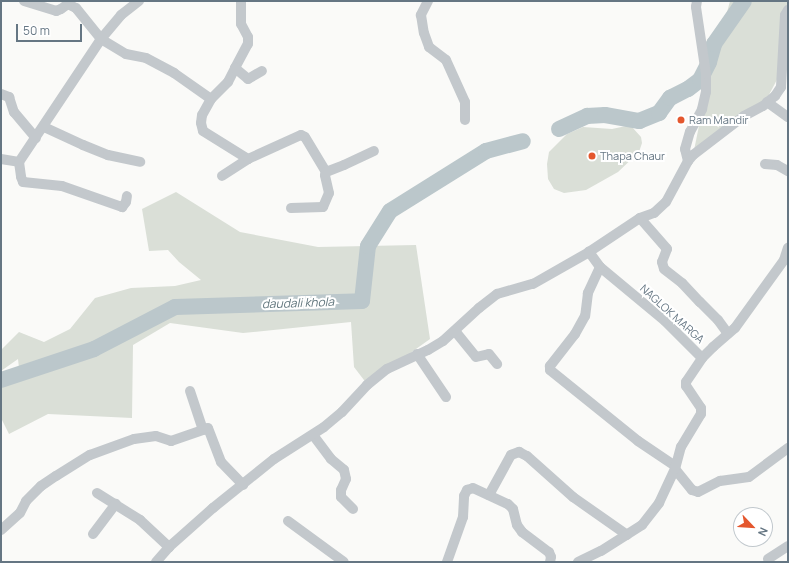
<!DOCTYPE html>
<html>
<head>
<meta charset="utf-8">
<style>
	body { margin:0 }
	#map { position:relative; width:789px; height:563px; overflow:hidden; background:#fafaf8; font-family:Manrope,sans-serif }
	div>[style] { position:absolute }
	[style*='--x'] { left:calc(var(--x)*1px); top:calc(var(--y)*1px); width:calc(var(--w)*1px); rotate:calc(var(--a)*1deg) }
	.green>* { inset:0; background:#dadfd7 }
	.river>* { height:16px; margin:-8px; padding:0 8px; transform-origin:8px; border-radius:8px; background:#bbc7cb }
	.street>* { height:10px; margin:-5px; padding:0 5px; transform-origin:5px; border-radius:5px; background:#c3c8cc }
	.dots>* { width:11px; height:11px; translate:-50% -50%; box-sizing:border-box; border:2px solid #fff; border-radius:50% }
	span { translate:-50% -50%; white-space:nowrap; text-align:center; line-height:1.15; -webkit-text-stroke:4px #fff; paint-order:stroke }
	.poi-label { font-size:11px; color:#657683 }
	.left { translate:0 -50%; text-align:left }
	.street-label { font-size:11px; color:#657683 }
	.water-label { font-size:12px; color:#60757c; font-style:italic }
	.frame { position:absolute; inset:0; border:2px solid #657683; pointer-events:none }
	.north { position:absolute; left:733px; top:507px; width:40px; height:40px; box-sizing:border-box; background:#fff; border:1px solid #c1c8cd; border-radius:50%; rotate:115deg; font-size:11px; font-weight:700; line-height:16px; text-align:center; color:#657683 }
	.north::after { content:''; display:block; margin:auto; width:14px; height:18px; background:#e4572e; clip-path:polygon(50% 0,100% 100%,50% 72%,0 100%) }
	.scale { position:absolute; left:16px; top:24px; width:66px; height:18px; box-sizing:border-box; border:2px solid #657683; border-top:0; padding-left:5px; font-size:12px; line-height:14px; white-space:nowrap; color:#657683; -webkit-text-stroke:3px #fff; paint-order:stroke }
</style>
</head>
<body>
<div id="map">
	<div class="green">
		<div style="clip-path:polygon(730px 1px,788px 1px,788px 59px,763px 106px,693px 155px,706px 92px)"></div>
		<div style="clip-path:polygon(626px 126px,632px 127px,641px 137px,642px 143px,639px 152px,618px 172px,586px 190px,564px 193px,554px 189px,548px 179px,547px 164px,549px 152px,567px 134px,583px 127px,612px 129px)"></div>
		<div style="clip-path:polygon(176px 192px,240px 232px,318px 247px,416px 245px,430px 339px,367px 384px,354px 367px,351px 322px,243px 333px,170px 323px,133px 345px,132px 418px,48px 414px,9px 434px,1px 418px,1px 386px,20px 377px,18px 359px,1px 371px,1px 350px,19px 332px,44px 342px,70px 329px,95px 298px,131px 288px,175px 286px,201px 280px,179px 262px,168px 250px,149px 251px,142px 209px)"></div>
	</div>
	<div class="river">
		<div style="--x:559;--y:129;--w:31;--a:-25"></div>
		<div style="--x:587;--y:116;--w:18;--a:-3"></div>
		<div style="--x:605;--y:115;--w:35;--a:10"></div>
		<div style="--x:639;--y:121;--w:22;--a:-22"></div>
		<div style="--x:659;--y:113;--w:19;--a:-54"></div>
		<div style="--x:670;--y:98;--w:20;--a:-27"></div>
		<div style="--x:688;--y:89;--w:15;--a:-37"></div>
		<div style="--x:700;--y:80;--w:20;--a:-63"></div>
		<div style="--x:709;--y:62;--w:19;--a:-74"></div>
		<div style="--x:714;--y:44;--w:52;--a:-55.1"></div>
		<div style="--x:1;--y:380;--w:98;--a:-18.4"></div>
		<div style="--x:94;--y:349;--w:91;--a:-27.4"></div>
		<div style="--x:175;--y:307;--w:187;--a:-1.8"></div>
		<div style="--x:362;--y:301;--w:55;--a:-83.8"></div>
		<div style="--x:368;--y:246;--w:41;--a:-57.8"></div>
		<div style="--x:390;--y:211;--w:113;--a:-32"></div>
		<div style="--x:486;--y:151;--w:38;--a:-15"></div>
	</div>
	<div class="street">
		<div style="--x:24;--y:1;--w:34;--a:17"></div>
		<div style="--x:56;--y:11;--w:5;--a:-22"></div>
		<div style="--x:61;--y:9;--w:9;--a:-36"></div>
		<div style="--x:68;--y:4;--w:9;--a:27"></div>
		<div style="--x:76;--y:8;--w:40;--a:51"></div>
		<div style="--x:101;--y:39;--w:29;--a:31"></div>
		<div style="--x:126;--y:54;--w:20;--a:11"></div>
		<div style="--x:146;--y:58;--w:32;--a:28"></div>
		<div style="--x:174;--y:73;--w:45;--a:35.1"></div>
		<div style="--x:211;--y:99;--w:18;--a:119"></div>
		<div style="--x:202;--y:115;--w:8;--a:97"></div>
		<div style="--x:201;--y:123;--w:8;--a:76"></div>
		<div style="--x:203;--y:131;--w:53;--a:31.9"></div>
		<div style="--x:248;--y:159;--w:31;--a:147"></div>
		<div style="--x:428;--y:1;--w:16;--a:117"></div>
		<div style="--x:421;--y:15;--w:18;--a:81"></div>
		<div style="--x:424;--y:33;--w:15;--a:70"></div>
		<div style="--x:429;--y:47;--w:21;--a:37"></div>
		<div style="--x:446;--y:60;--w:46;--a:65.7"></div>
		<div style="--x:465;--y:102;--w:18;--a:90"></div>
		<div style="--x:235;--y:68;--w:27;--a:-62"></div>
		<div style="--x:248;--y:44;--w:7;--a:-90"></div>
		<div style="--x:248;--y:37;--w:15;--a:-118"></div>
		<div style="--x:241;--y:24;--w:23;--a:-90"></div>
		<div style="--x:1;--y:94;--w:9;--a:21"></div>
		<div style="--x:9;--y:97;--w:16;--a:72"></div>
		<div style="--x:14;--y:112;--w:34;--a:50"></div>
		<div style="--x:211;--y:99;--w:24;--a:-45"></div>
		<div style="--x:228;--y:82;--w:16;--a:-63"></div>
		<div style="--x:235;--y:68;--w:17;--a:40"></div>
		<div style="--x:248;--y:79;--w:16;--a:-30"></div>
		<div style="--x:767;--y:102;--w:26;--a:36"></div>
		<div style="--x:44;--y:127;--w:43;--a:24.8"></div>
		<div style="--x:83;--y:145;--w:27;--a:22"></div>
		<div style="--x:108;--y:155;--w:33;--a:12"></div>
		<div style="--x:1;--y:159;--w:18;--a:9"></div>
		<div style="--x:19;--y:162;--w:148;--a:-56.3"></div>
		<div style="--x:101;--y:39;--w:31;--a:-50"></div>
		<div style="--x:121;--y:15;--w:23;--a:-38"></div>
		<div style="--x:248;--y:159;--w:58;--a:-24.4"></div>
		<div style="--x:301;--y:135;--w:4;--a:27"></div>
		<div style="--x:305;--y:137;--w:41;--a:59"></div>
		<div style="--x:326;--y:172;--w:19;--a:-21"></div>
		<div style="--x:344;--y:165;--w:33;--a:-25"></div>
		<div style="--x:688;--y:161;--w:12;--a:-104"></div>
		<div style="--x:685;--y:149;--w:18;--a:-74"></div>
		<div style="--x:690;--y:132;--w:26;--a:-62"></div>
		<div style="--x:702;--y:109;--w:17;--a:-77"></div>
		<div style="--x:706;--y:92;--w:18;--a:-90"></div>
		<div style="--x:706;--y:74;--w:68;--a:-98.5"></div>
		<div style="--x:696;--y:7;--w:6;--a:-81"></div>
		<div style="--x:19;--y:162;--w:15;--a:82"></div>
		<div style="--x:21;--y:177;--w:5;--a:68"></div>
		<div style="--x:23;--y:182;--w:39;--a:6"></div>
		<div style="--x:62;--y:186;--w:64;--a:19.3"></div>
		<div style="--x:122;--y:207;--w:6;--a:-51"></div>
		<div style="--x:126;--y:202;--w:6;--a:-81"></div>
		<div style="--x:765;--y:164;--w:12;--a:5"></div>
		<div style="--x:777;--y:165;--w:13;--a:29"></div>
		<div style="--x:291;--y:208;--w:32;--a:-2"></div>
		<div style="--x:323;--y:207;--w:15;--a:-67"></div>
		<div style="--x:329;--y:193;--w:18;--a:-103"></div>
		<div style="--x:325;--y:175;--w:3;--a:-72"></div>
		<div style="--x:640;--y:218;--w:41;--a:48.9"></div>
		<div style="--x:667;--y:249;--w:14;--a:111"></div>
		<div style="--x:662;--y:262;--w:7;--a:74"></div>
		<div style="--x:664;--y:269;--w:23;--a:38"></div>
		<div style="--x:682;--y:283;--w:26;--a:47"></div>
		<div style="--x:700;--y:302;--w:25;--a:45"></div>
		<div style="--x:718;--y:320;--w:17;--a:54"></div>
		<div style="--x:600;--y:267;--w:29;--a:115"></div>
		<div style="--x:588;--y:293;--w:23;--a:97"></div>
		<div style="--x:585;--y:316;--w:21;--a:119"></div>
		<div style="--x:575;--y:334;--w:41;--a:128"></div>
		<div style="--x:550;--y:366;--w:4;--a:90"></div>
		<div style="--x:550;--y:370;--w:113;--a:38.9"></div>
		<div style="--x:638;--y:441;--w:45;--a:34"></div>
		<div style="--x:455;--y:331;--w:33;--a:51"></div>
		<div style="--x:476;--y:357;--w:13;--a:-13"></div>
		<div style="--x:489;--y:354;--w:13;--a:51"></div>
		<div style="--x:417;--y:354;--w:52;--a:56"></div>
		<div style="--x:702;--y:358;--w:16;--a:-45"></div>
		<div style="--x:713;--y:347;--w:29;--a:-41"></div>
		<div style="--x:735;--y:328;--w:84;--a:-54.2"></div>
		<div style="--x:784;--y:260;--w:13;--a:-72"></div>
		<div style="--x:190;--y:391;--w:41;--a:71.6"></div>
		<div style="--x:313;--y:435;--w:30;--a:53"></div>
		<div style="--x:331;--y:459;--w:17;--a:40"></div>
		<div style="--x:344;--y:470;--w:9;--a:77"></div>
		<div style="--x:346;--y:479;--w:12;--a:114"></div>
		<div style="--x:341;--y:490;--w:7;--a:90"></div>
		<div style="--x:341;--y:497;--w:17;--a:45"></div>
		<div style="--x:675;--y:469;--w:27;--a:51"></div>
		<div style="--x:692;--y:490;--w:6;--a:18"></div>
		<div style="--x:698;--y:492;--w:25;--a:-27"></div>
		<div style="--x:720;--y:481;--w:29;--a:-8"></div>
		<div style="--x:749;--y:477;--w:49;--a:-36.6"></div>
		<div style="--x:97;--y:493;--w:51;--a:32.1"></div>
		<div style="--x:140;--y:520;--w:40;--a:43"></div>
		<div style="--x:489;--y:495;--w:46;--a:-61.2"></div>
		<div style="--x:511;--y:455;--w:9;--a:-21"></div>
		<div style="--x:519;--y:452;--w:9;--a:27"></div>
		<div style="--x:527;--y:456;--w:62;--a:41.7"></div>
		<div style="--x:573;--y:497;--w:66;--a:35.1"></div>
		<div style="--x:288;--y:521;--w:69;--a:36.2"></div>
		<div style="--x:1;--y:530;--w:25;--a:-42"></div>
		<div style="--x:20;--y:513;--w:13;--a:-63"></div>
		<div style="--x:26;--y:501;--w:21;--a:-45"></div>
		<div style="--x:41;--y:486;--w:18;--a:-34"></div>
		<div style="--x:56;--y:476;--w:40;--a:-32"></div>
		<div style="--x:90;--y:455;--w:47;--a:-20"></div>
		<div style="--x:134;--y:439;--w:22;--a:-8"></div>
		<div style="--x:156;--y:436;--w:16;--a:18"></div>
		<div style="--x:171;--y:441;--w:39;--a:-19"></div>
		<div style="--x:208;--y:428;--w:36;--a:69"></div>
		<div style="--x:221;--y:462;--w:32;--a:46"></div>
		<div style="--x:93;--y:534;--w:38;--a:-53"></div>
		<div style="--x:768;--y:559;--w:24;--a:-33"></div>
		<div style="--x:156;--y:562;--w:20;--a:-49"></div>
		<div style="--x:169;--y:547;--w:59;--a:-41.6"></div>
		<div style="--x:213;--y:508;--w:78;--a:-38.8"></div>
		<div style="--x:274;--y:459;--w:59;--a:-32.6"></div>
		<div style="--x:324;--y:427;--w:23;--a:-40"></div>
		<div style="--x:342;--y:412;--w:37;--a:-47"></div>
		<div style="--x:367;--y:385;--w:26;--a:-39"></div>
		<div style="--x:387;--y:369;--w:45;--a:-24.9"></div>
		<div style="--x:428;--y:350;--w:17;--a:-31"></div>
		<div style="--x:443;--y:341;--w:49;--a:-42.5"></div>
		<div style="--x:479;--y:308;--w:23;--a:-38"></div>
		<div style="--x:497;--y:294;--w:37;--a:-16"></div>
		<div style="--x:533;--y:284;--w:64;--a:-29.7"></div>
		<div style="--x:589;--y:252;--w:61;--a:-33.7"></div>
		<div style="--x:640;--y:218;--w:15;--a:-20"></div>
		<div style="--x:654;--y:213;--w:16;--a:-43"></div>
		<div style="--x:666;--y:202;--w:47;--a:-61.8"></div>
		<div style="--x:688;--y:161;--w:8;--a:-50"></div>
		<div style="--x:693;--y:155;--w:64;--a:-37.4"></div>
		<div style="--x:744;--y:116;--w:21;--a:-28"></div>
		<div style="--x:763;--y:106;--w:16;--a:-40"></div>
		<div style="--x:775;--y:96;--w:11;--a:-56"></div>
		<div style="--x:781;--y:87;--w:72;--a:-86.8"></div>
		<div style="--x:785;--y:15;--w:6;--a:-59"></div>
		<div style="--x:447;--y:562;--w:48;--a:-70.4"></div>
		<div style="--x:463;--y:517;--w:21;--a:-87"></div>
		<div style="--x:464;--y:496;--w:7;--a:-63"></div>
		<div style="--x:467;--y:490;--w:6;--a:-18"></div>
		<div style="--x:473;--y:488;--w:38;--a:25"></div>
		<div style="--x:508;--y:504;--w:7;--a:45"></div>
		<div style="--x:513;--y:509;--w:16;--a:76"></div>
		<div style="--x:517;--y:525;--w:9;--a:54"></div>
		<div style="--x:522;--y:532;--w:34;--a:37"></div>
		<div style="--x:549;--y:552;--w:5;--a:68"></div>
		<div style="--x:551;--y:557;--w:5;--a:101"></div>
		<div style="--x:578;--y:562;--w:25;--a:-26"></div>
		<div style="--x:601;--y:551;--w:49;--a:-32.4"></div>
		<div style="--x:642;--y:525;--w:28;--a:-52"></div>
		<div style="--x:659;--y:503;--w:38;--a:-65"></div>
		<div style="--x:675;--y:469;--w:23;--a:-75"></div>
		<div style="--x:681;--y:447;--w:39;--a:-59"></div>
		<div style="--x:701;--y:414;--w:6;--a:-90"></div>
		<div style="--x:701;--y:408;--w:27;--a:-124"></div>
		<div style="--x:686;--y:386;--w:4;--a:-90"></div>
		<div style="--x:686;--y:382;--w:29;--a:-56"></div>
		<div style="--x:702;--y:358;--w:52;--a:-135"></div>
		<div style="--x:665;--y:321;--w:85;--a:-140.3"></div>
		<div style="--x:600;--y:267;--w:19;--a:-126"></div>
	</div>
	<div class="dots">
		<div style="left:681px;top:120px;background:#e4572e"></div>
		<div style="left:592px;top:156px;background:#e4572e"></div>
	</div>
	<div class="poi-label">
		<span class="left" style="left:689px;top:120px">Ram Mandir</span>
		<span class="left" style="left:600px;top:156px">Thapa Chaur</span>
	</div>
	<div class="street-label">
		<span style="left:672px;top:314px;rotate:42deg">NAGLOK MARGA</span>
	</div>
	<div class="water-label">
		<span style="left:298px;top:303px;rotate:-2deg">daudali khola</span>
	</div>
	<div class="frame"></div>
	<div class="north">N</div>
	<div class="scale">50 m</div>
</div>
</body>
</html>
